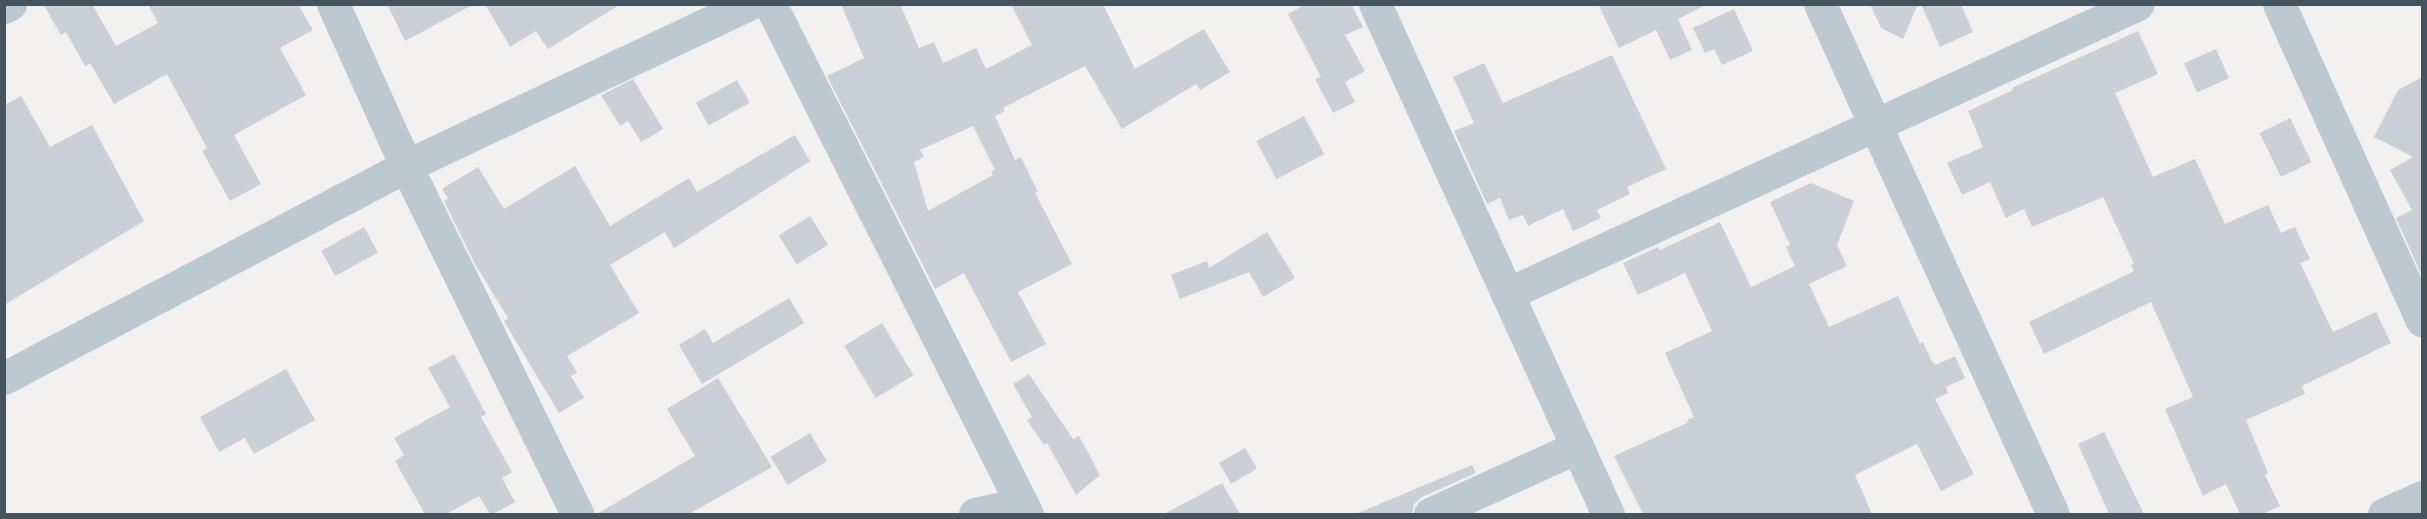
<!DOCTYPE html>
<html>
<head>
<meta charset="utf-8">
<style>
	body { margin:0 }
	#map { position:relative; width:2427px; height:519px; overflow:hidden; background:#f3f0f0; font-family:Jost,sans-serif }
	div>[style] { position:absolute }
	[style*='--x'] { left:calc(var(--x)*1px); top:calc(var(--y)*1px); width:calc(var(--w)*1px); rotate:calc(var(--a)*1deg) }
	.building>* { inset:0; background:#cbd0d6; transform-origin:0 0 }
	.minor>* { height:33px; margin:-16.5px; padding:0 16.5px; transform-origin:16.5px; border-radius:16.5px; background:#bcc9d1 }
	span { translate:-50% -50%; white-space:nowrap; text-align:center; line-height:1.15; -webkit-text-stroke:4.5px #fff; paint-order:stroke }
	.frame { position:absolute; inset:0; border:6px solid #455560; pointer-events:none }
</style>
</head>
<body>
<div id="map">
	<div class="building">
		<div style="clip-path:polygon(43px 4px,92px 4px,116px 46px,158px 23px,148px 4px,298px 4px,313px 30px,280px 48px,306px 95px,234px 135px,261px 184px,230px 201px,202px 151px,207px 148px,167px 74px,114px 104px,90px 63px,85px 66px,66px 32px,61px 35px)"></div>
		<div style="clip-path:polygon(387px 4px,474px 4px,405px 41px)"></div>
		<div style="clip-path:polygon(485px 4px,621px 4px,548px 49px,536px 31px,510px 47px)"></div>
		<div style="clip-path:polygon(evenodd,841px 4px,900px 4px,919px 48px,934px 42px,943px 63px,976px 48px,986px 69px,1032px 45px,1011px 4px,1103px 4px,1135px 69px,1204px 29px,1230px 72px,1200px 90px,1196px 84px,1122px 129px,1085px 66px,1003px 108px,1005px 111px,995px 116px,1015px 160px,1021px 157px,1038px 192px,1035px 193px,1072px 264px,1018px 292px,1046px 344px,1011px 362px,964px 273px,935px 289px,827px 76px,864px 58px,841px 4px,973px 126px,995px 170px,991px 172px,993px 175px,928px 211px,914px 162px,924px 157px,920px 150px,973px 126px)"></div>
		<div style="clip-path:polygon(1306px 4px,1351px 4px,1363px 27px,1345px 35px,1365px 71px,1345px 82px,1355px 102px,1333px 113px,1315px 79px,1321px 77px,1288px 14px)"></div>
		<div style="clip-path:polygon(1598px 4px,1707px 4px,1678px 19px,1692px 50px,1670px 60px,1656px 30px,1619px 48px)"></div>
		<div style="clip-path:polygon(1870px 4px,1918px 4px,1903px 39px,1881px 28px)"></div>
		<div style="clip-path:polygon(1921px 4px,1961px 4px,1973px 32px,1940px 47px)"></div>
		<div style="clip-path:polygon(1734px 9px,1753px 51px,1722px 65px,1714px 49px,1705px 53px,1693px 28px)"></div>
		<div style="clip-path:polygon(2138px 31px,2158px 74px,2115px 93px,2153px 177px,2195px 159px,2225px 224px,2268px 205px,2281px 233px,2295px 227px,2310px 259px,2300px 263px,2333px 332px,2376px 312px,2391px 343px,2302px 386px,2305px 394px,2246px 420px,2268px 473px,2265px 475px,2280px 506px,2263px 514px,2240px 514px,2226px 484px,2203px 496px,2165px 409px,2193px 397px,2151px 302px,2044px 354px,2029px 322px,2134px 271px,2131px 265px,2134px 264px,2103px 197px,2032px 227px,2024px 209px,2006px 218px,1990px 182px,1962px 195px,1947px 163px,1983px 147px,1968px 111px,2013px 90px,2012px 88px)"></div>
		<div style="left:2216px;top:49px;width:32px;height:35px;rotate:66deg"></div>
		<div style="clip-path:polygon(1612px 55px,1666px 169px,1627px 187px,1630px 194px,1597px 210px,1601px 218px,1573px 231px,1563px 209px,1528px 226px,1523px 215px,1509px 220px,1500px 198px,1487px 204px,1454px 131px,1474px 123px,1453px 77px,1484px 63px,1503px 103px)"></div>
		<div style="clip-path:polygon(2422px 77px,2422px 276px,2396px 218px,2412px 210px,2390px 170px,2413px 157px,2374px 137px,2398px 90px)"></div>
		<div style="clip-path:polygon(633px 79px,663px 129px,641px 142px,628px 121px,620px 126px,601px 95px)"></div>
		<div style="left:737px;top:80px;width:26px;height:47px;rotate:61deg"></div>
		<div style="clip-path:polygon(21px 96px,50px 147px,92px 125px,144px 221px,4px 305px,4px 105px)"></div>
		<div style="left:1304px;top:116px;width:43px;height:54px;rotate:62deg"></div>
		<div style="left:2290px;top:118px;width:49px;height:34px;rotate:64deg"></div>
		<div style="clip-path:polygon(795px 135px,810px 161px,674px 248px,665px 232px,610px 265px,639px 313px,567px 356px,577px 373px,571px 376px,584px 398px,559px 413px,504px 321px,508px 318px,475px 264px,444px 201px,448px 198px,442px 189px,478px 167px,504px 209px,575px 166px,610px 226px,689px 178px,697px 192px)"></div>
		<div style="clip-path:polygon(1811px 183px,1854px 201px,1837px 245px,1847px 266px,1809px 284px,1829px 327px,1898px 296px,1920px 344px,1923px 342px,1932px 362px,1936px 365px,1955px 356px,1965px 378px,1946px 387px,1948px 393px,1935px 399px,1974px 474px,1941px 491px,1917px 444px,1855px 475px,1872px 514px,1643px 514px,1614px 456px,1689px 422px,1687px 420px,1694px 417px,1665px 353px,1712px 331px,1685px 273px,1638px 295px,1623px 263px,1658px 247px,1660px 250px,1720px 222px,1751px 287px,1795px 266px,1786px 247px,1790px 245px,1770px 202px)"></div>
		<div style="left:810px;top:216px;width:34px;height:37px;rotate:58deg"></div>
		<div style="left:364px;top:227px;width:29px;height:49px;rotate:61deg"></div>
		<div style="clip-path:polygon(1267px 232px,1295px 278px,1263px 297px,1249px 272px,1180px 299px,1171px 275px,1207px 261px,1209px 268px)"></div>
		<div style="clip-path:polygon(789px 298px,804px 323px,702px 384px,679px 345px,705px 329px,713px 343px)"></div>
		<div style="left:882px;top:323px;width:61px;height:44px;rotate:59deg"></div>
		<div style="clip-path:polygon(454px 354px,486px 414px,481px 417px,512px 472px,502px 478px,515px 502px,493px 514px,490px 514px,479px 496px,446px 514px,425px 514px,395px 461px,404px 455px,394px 438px,450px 407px,428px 368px)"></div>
		<div style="clip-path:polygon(286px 369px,315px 420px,254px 454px,245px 438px,219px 452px,200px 417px)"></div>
		<div style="clip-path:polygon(1029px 374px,1073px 439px,1079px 436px,1100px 475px,1076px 495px,1047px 443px,1044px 445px,1027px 420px,1032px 417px,1013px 384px)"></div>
		<div style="clip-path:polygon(718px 378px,772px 467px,689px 514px,597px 514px,695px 456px,667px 409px)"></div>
		<div style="clip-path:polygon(2104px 432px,2144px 514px,2109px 514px,2078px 444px)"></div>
		<div style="left:810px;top:433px;width:33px;height:46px;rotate:59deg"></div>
		<div style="left:1245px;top:448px;width:24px;height:30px;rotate:60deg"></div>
		<div style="clip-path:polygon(1472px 465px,1476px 473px,1422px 497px,1414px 504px,1412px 514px,1356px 514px)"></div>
		<div style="clip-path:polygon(1222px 483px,1240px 514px,1164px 514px)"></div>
	</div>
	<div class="minor">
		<div style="--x:333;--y:4;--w:178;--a:65.7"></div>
		<div style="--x:406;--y:166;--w:388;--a:63.8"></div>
		<div style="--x:770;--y:4;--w:571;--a:63.26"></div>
		<div style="--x:1375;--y:4;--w:561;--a:65.45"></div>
		<div style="--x:1820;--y:4;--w:561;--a:65.45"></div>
		<div style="--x:2279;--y:4;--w:347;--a:65.7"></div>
		<div style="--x:4;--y:7;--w:7;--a:-27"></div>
		<div style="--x:1507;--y:294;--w:694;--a:-24.68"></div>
		<div style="--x:4;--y:378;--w:454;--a:-27.8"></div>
		<div style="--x:406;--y:166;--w:379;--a:-25.3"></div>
		<div style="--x:975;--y:514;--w:48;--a:-12"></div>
		<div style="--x:1430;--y:514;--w:162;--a:-24.5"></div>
		<div style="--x:2384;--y:514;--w:42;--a:-24.1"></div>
	</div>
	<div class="frame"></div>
</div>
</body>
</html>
